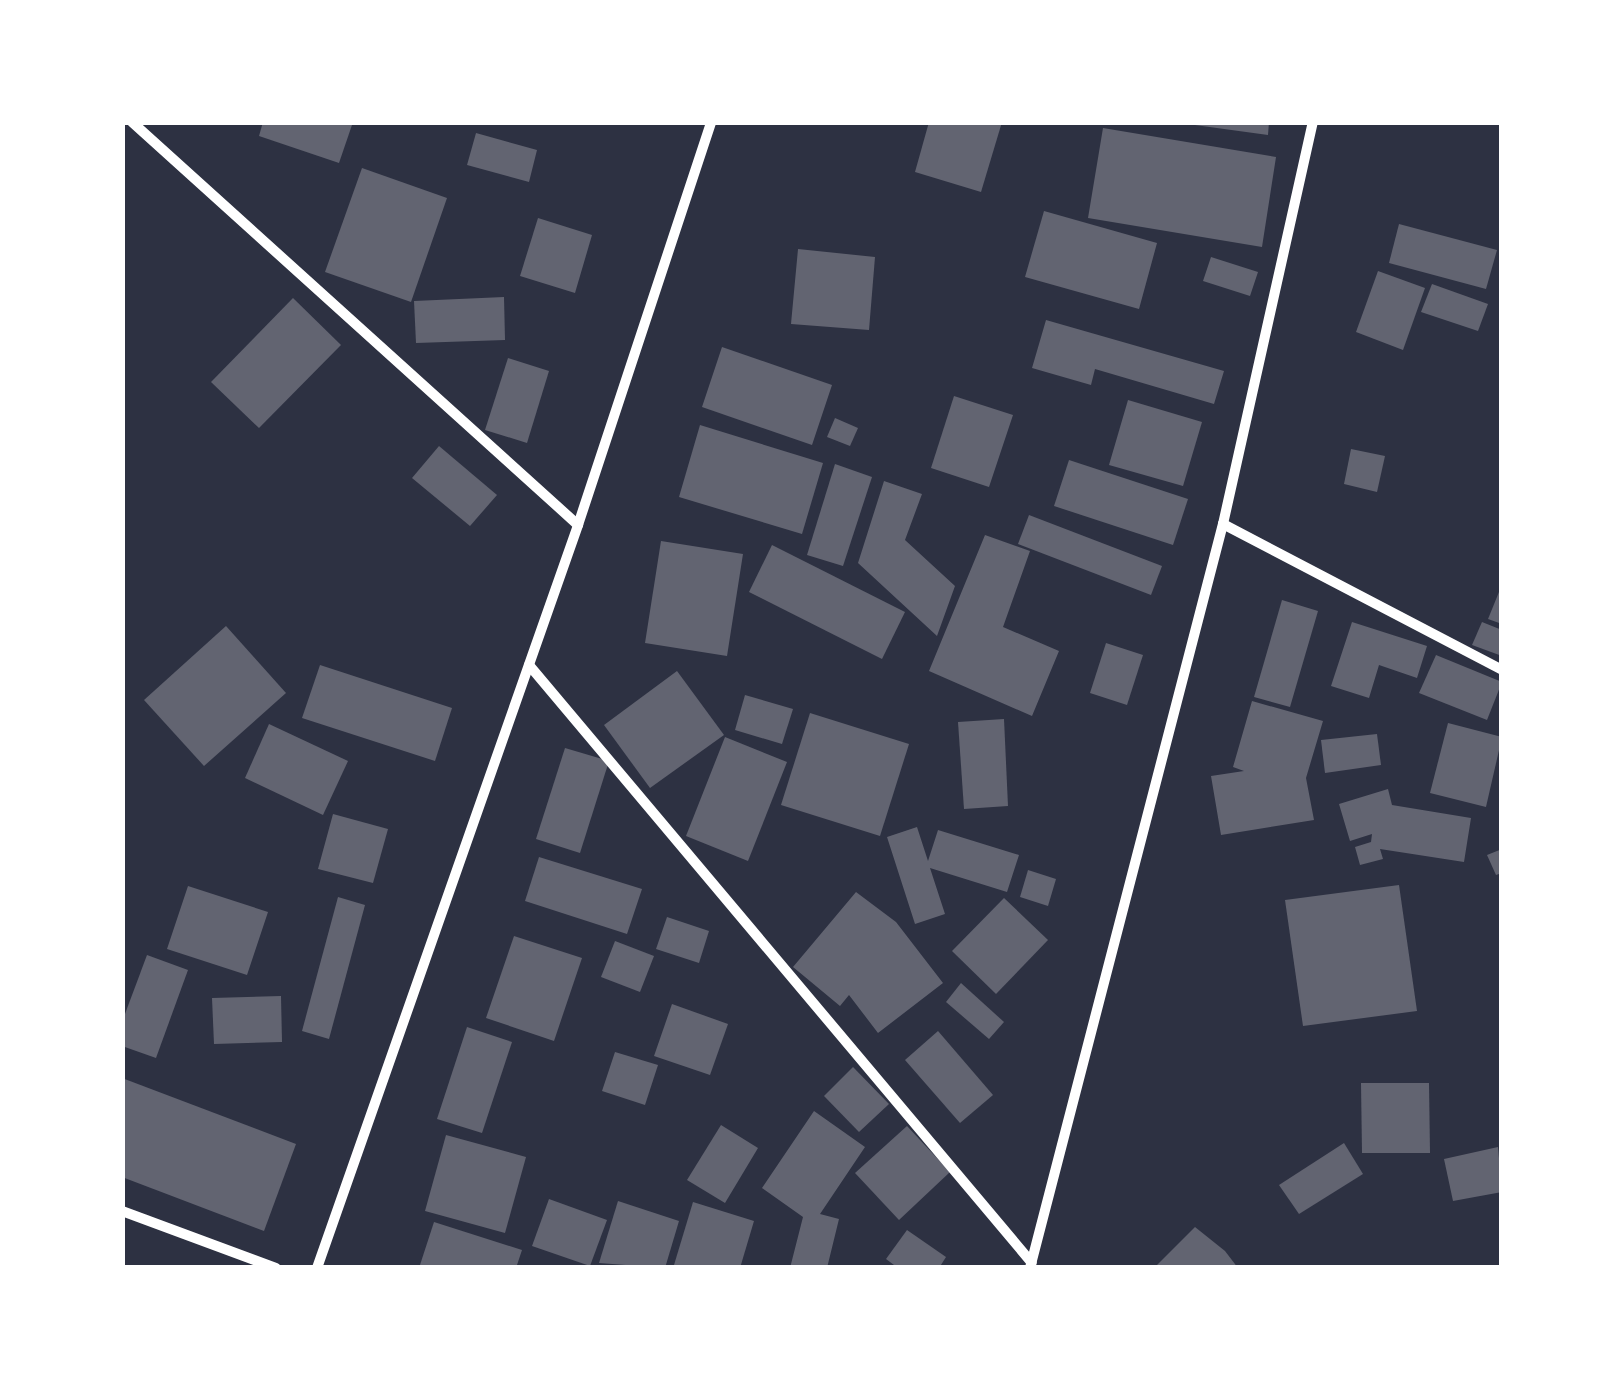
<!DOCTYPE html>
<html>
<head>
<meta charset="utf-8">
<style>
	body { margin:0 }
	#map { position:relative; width:1624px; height:1390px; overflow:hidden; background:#2d3142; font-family:"Public Sans",sans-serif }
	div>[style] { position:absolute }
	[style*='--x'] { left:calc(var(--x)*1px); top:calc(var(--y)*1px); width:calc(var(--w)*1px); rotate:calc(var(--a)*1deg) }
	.building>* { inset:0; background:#626471 }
	.minor>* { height:10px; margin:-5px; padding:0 5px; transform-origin:5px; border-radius:5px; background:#fff }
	span { translate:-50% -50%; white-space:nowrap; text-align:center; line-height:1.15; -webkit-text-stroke:8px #fff; paint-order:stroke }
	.frame { position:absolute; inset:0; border:125px solid #fff; pointer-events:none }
</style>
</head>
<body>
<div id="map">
	<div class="building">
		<i style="clip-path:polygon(263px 122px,353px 122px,339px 163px,259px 136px)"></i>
		<i style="clip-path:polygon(929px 122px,1002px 122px,981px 192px,915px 172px)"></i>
		<i style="clip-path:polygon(1173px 122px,1269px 122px,1268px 135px)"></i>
		<i style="clip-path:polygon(1103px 128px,1276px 157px,1262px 247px,1088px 218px)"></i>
		<i style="clip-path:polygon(476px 133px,537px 150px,529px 182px,467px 165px)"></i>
		<i style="clip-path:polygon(362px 168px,447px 198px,411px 302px,325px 272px)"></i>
		<i style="clip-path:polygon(1044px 211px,1157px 243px,1139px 309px,1025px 277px)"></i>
		<i style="clip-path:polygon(538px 218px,592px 235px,575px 293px,520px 276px)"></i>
		<i style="clip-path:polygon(1399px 224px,1497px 250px,1486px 289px,1389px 263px)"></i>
		<i style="clip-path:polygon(798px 249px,875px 257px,869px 330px,791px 324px)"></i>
		<i style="clip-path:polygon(1211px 257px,1258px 272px,1250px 296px,1203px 281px)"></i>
		<i style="clip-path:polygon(1378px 271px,1425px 288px,1403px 350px,1356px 332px)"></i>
		<i style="clip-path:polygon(1432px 284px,1488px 304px,1478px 331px,1421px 312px)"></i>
		<i style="clip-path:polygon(504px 297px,505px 340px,416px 343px,414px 301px)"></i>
		<i style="clip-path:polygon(293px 298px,341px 345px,259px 428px,211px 382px)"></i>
		<i style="clip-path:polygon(1046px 320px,1224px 371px,1214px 404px,1095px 369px,1091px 385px,1032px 368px)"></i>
		<i style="clip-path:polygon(722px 347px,832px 385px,812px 445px,702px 407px)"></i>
		<i style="clip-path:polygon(508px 358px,549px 371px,527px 443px,485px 430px)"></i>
		<i style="clip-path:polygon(954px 396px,1013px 415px,989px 487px,931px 468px)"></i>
		<i style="clip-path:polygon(1128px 400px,1202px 422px,1183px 486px,1109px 465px)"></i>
		<i style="clip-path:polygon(835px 418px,858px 428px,850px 446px,827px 437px)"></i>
		<i style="clip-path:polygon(700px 425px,823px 463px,802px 534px,679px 497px)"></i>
		<i style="clip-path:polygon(439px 446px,497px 495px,470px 526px,412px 478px)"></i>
		<i style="clip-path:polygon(1351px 449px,1385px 456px,1377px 492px,1344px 484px)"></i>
		<i style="clip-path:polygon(1069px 460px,1188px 499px,1173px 545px,1054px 506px)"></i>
		<i style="clip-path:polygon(835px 464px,872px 477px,843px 566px,807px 555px)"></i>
		<i style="clip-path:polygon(884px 481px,922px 494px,905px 540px,955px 586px,937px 636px,858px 563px)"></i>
		<i style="clip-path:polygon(1029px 515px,1162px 566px,1151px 595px,1018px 544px)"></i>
		<i style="clip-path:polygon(985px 535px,1030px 551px,1003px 627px,1059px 651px,1032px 716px,929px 671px)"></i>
		<i style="clip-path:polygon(661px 541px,743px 554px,727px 656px,645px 643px)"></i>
		<i style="clip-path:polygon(772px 545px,905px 612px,882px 659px,749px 592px)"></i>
		<i style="clip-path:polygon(1499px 592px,1502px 593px,1502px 624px,1488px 619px)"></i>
		<i style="clip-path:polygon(1282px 600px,1318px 611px,1290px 707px,1254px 697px)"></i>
		<i style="clip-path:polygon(1352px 622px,1427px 646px,1417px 678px,1379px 665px,1369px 698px,1331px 686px)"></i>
		<i style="clip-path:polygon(1482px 622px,1502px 630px,1502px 656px,1472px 645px)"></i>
		<i style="clip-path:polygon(226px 626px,286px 693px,204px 766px,144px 700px)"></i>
		<i style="clip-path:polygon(1106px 643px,1143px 655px,1127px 705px,1090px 693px)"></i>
		<i style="clip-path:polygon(1436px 655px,1502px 682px,1487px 720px,1419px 693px)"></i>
		<i style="clip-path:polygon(320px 665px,452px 708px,435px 761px,302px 718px)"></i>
		<i style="clip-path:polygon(677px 671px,724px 735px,650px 788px,604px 725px)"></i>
		<i style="clip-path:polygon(745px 695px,793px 709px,782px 744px,735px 730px)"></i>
		<i style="clip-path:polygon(1252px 701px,1323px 721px,1306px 778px,1314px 820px,1221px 835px,1211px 776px,1244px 771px,1233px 767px)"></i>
		<i style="clip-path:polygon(810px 713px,909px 744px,880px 836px,781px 805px)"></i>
		<i style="clip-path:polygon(1004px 719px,1008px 806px,964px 809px,958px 722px)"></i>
		<i style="clip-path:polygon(1448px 723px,1502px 737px,1486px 807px,1430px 793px)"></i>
		<i style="clip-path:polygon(269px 724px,348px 761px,323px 815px,245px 778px)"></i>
		<i style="clip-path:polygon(1377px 734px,1381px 765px,1325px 773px,1321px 740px)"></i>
		<i style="clip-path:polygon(725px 737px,787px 762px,748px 861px,686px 836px)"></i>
		<i style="clip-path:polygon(565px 748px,609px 761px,580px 853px,536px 839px)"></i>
		<i style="clip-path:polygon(1388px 789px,1392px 805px,1471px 818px,1464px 862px,1380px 849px,1383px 859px,1360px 865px,1355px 847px,1371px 842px,1372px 834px,1350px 841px,1339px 804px)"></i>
		<i style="clip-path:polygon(333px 814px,388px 829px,373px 883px,318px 869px)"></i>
		<i style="clip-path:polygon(917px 827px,928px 861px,938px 830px,1019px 855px,1007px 892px,930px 868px,945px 914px,915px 924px,887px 837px)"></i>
		<i style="clip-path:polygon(1502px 849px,1502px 873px,1496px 875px,1487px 855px)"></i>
		<i style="clip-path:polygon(539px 857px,642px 889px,627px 934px,525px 901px)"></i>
		<i style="clip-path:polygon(1028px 870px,1056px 879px,1048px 906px,1020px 897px)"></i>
		<i style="clip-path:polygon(1399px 885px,1417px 1011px,1303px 1026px,1285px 900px)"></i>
		<i style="clip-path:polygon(188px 886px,268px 912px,247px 975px,167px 949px)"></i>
		<i style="clip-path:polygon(856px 892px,896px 922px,943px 983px,878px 1033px,849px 995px,840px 1006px,793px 967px)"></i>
		<i style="clip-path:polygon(338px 897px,365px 905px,329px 1039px,302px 1031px)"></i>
		<i style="clip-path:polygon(1004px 898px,1048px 940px,996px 994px,952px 951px)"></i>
		<i style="clip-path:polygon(667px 917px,709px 931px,699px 963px,656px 949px)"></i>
		<i style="clip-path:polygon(514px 936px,582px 958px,554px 1041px,486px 1018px)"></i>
		<i style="clip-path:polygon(615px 941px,654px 956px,640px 992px,601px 977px)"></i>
		<i style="clip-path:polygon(147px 955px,188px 970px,156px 1058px,122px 1046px,122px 1022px)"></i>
		<i style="clip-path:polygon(961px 983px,1004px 1022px,989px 1039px,946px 1002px)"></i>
		<i style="clip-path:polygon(281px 996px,282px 1042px,214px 1044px,212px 998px)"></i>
		<i style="clip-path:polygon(672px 1004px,728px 1024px,710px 1075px,654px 1056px)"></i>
		<i style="clip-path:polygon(467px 1027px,512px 1042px,482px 1133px,437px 1119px)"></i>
		<i style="clip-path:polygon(938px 1031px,993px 1095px,960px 1123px,905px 1060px)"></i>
		<i style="clip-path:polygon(615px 1052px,658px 1065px,645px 1105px,602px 1091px)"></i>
		<i style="clip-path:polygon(853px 1067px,889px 1104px,859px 1132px,824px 1096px)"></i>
		<i style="clip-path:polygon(122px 1078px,296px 1144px,264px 1231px,122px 1177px)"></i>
		<i style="clip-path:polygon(1361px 1083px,1429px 1083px,1430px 1153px,1362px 1153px)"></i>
		<i style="clip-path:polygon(814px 1111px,865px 1147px,820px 1214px,839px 1219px,827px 1268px,790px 1268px,803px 1217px,762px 1188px)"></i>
		<i style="clip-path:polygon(721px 1125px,758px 1148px,725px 1203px,687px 1180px)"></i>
		<i style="clip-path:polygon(907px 1126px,950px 1172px,899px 1220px,855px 1173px)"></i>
		<i style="clip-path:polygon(446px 1135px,526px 1157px,505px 1233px,425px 1211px)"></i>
		<i style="clip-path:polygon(1344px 1143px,1363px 1174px,1299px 1214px,1279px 1185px)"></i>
		<i style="clip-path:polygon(1498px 1147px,1502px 1192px,1453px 1201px,1444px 1159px)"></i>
		<i style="clip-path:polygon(549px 1199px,607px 1220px,590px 1266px,532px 1246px)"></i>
		<i style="clip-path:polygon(618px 1201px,679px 1221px,665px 1268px,599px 1263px)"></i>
		<i style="clip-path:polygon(693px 1202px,754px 1221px,740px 1268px,674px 1265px)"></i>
		<i style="clip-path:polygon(434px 1222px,522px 1250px,516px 1268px,419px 1268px)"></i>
		<i style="clip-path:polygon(1195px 1227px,1225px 1251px,1238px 1268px,1154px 1268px)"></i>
		<i style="clip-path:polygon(907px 1230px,946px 1257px,939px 1268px,898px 1268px,886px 1259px)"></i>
	</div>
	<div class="minor">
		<i style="--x:132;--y:122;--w:601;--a:42.1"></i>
		<i style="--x:1223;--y:524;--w:315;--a:27.6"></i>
		<i style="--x:529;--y:665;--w:781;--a:49.93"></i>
		<i style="--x:122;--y:1211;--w:164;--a:20.3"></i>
		<i style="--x:317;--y:1268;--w:788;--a:-70.64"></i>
		<i style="--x:578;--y:525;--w:424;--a:-71.7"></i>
		<i style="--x:1030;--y:1268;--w:769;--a:-75.46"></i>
		<i style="--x:1223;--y:524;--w:412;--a:-77.4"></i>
	</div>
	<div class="frame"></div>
</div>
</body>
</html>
